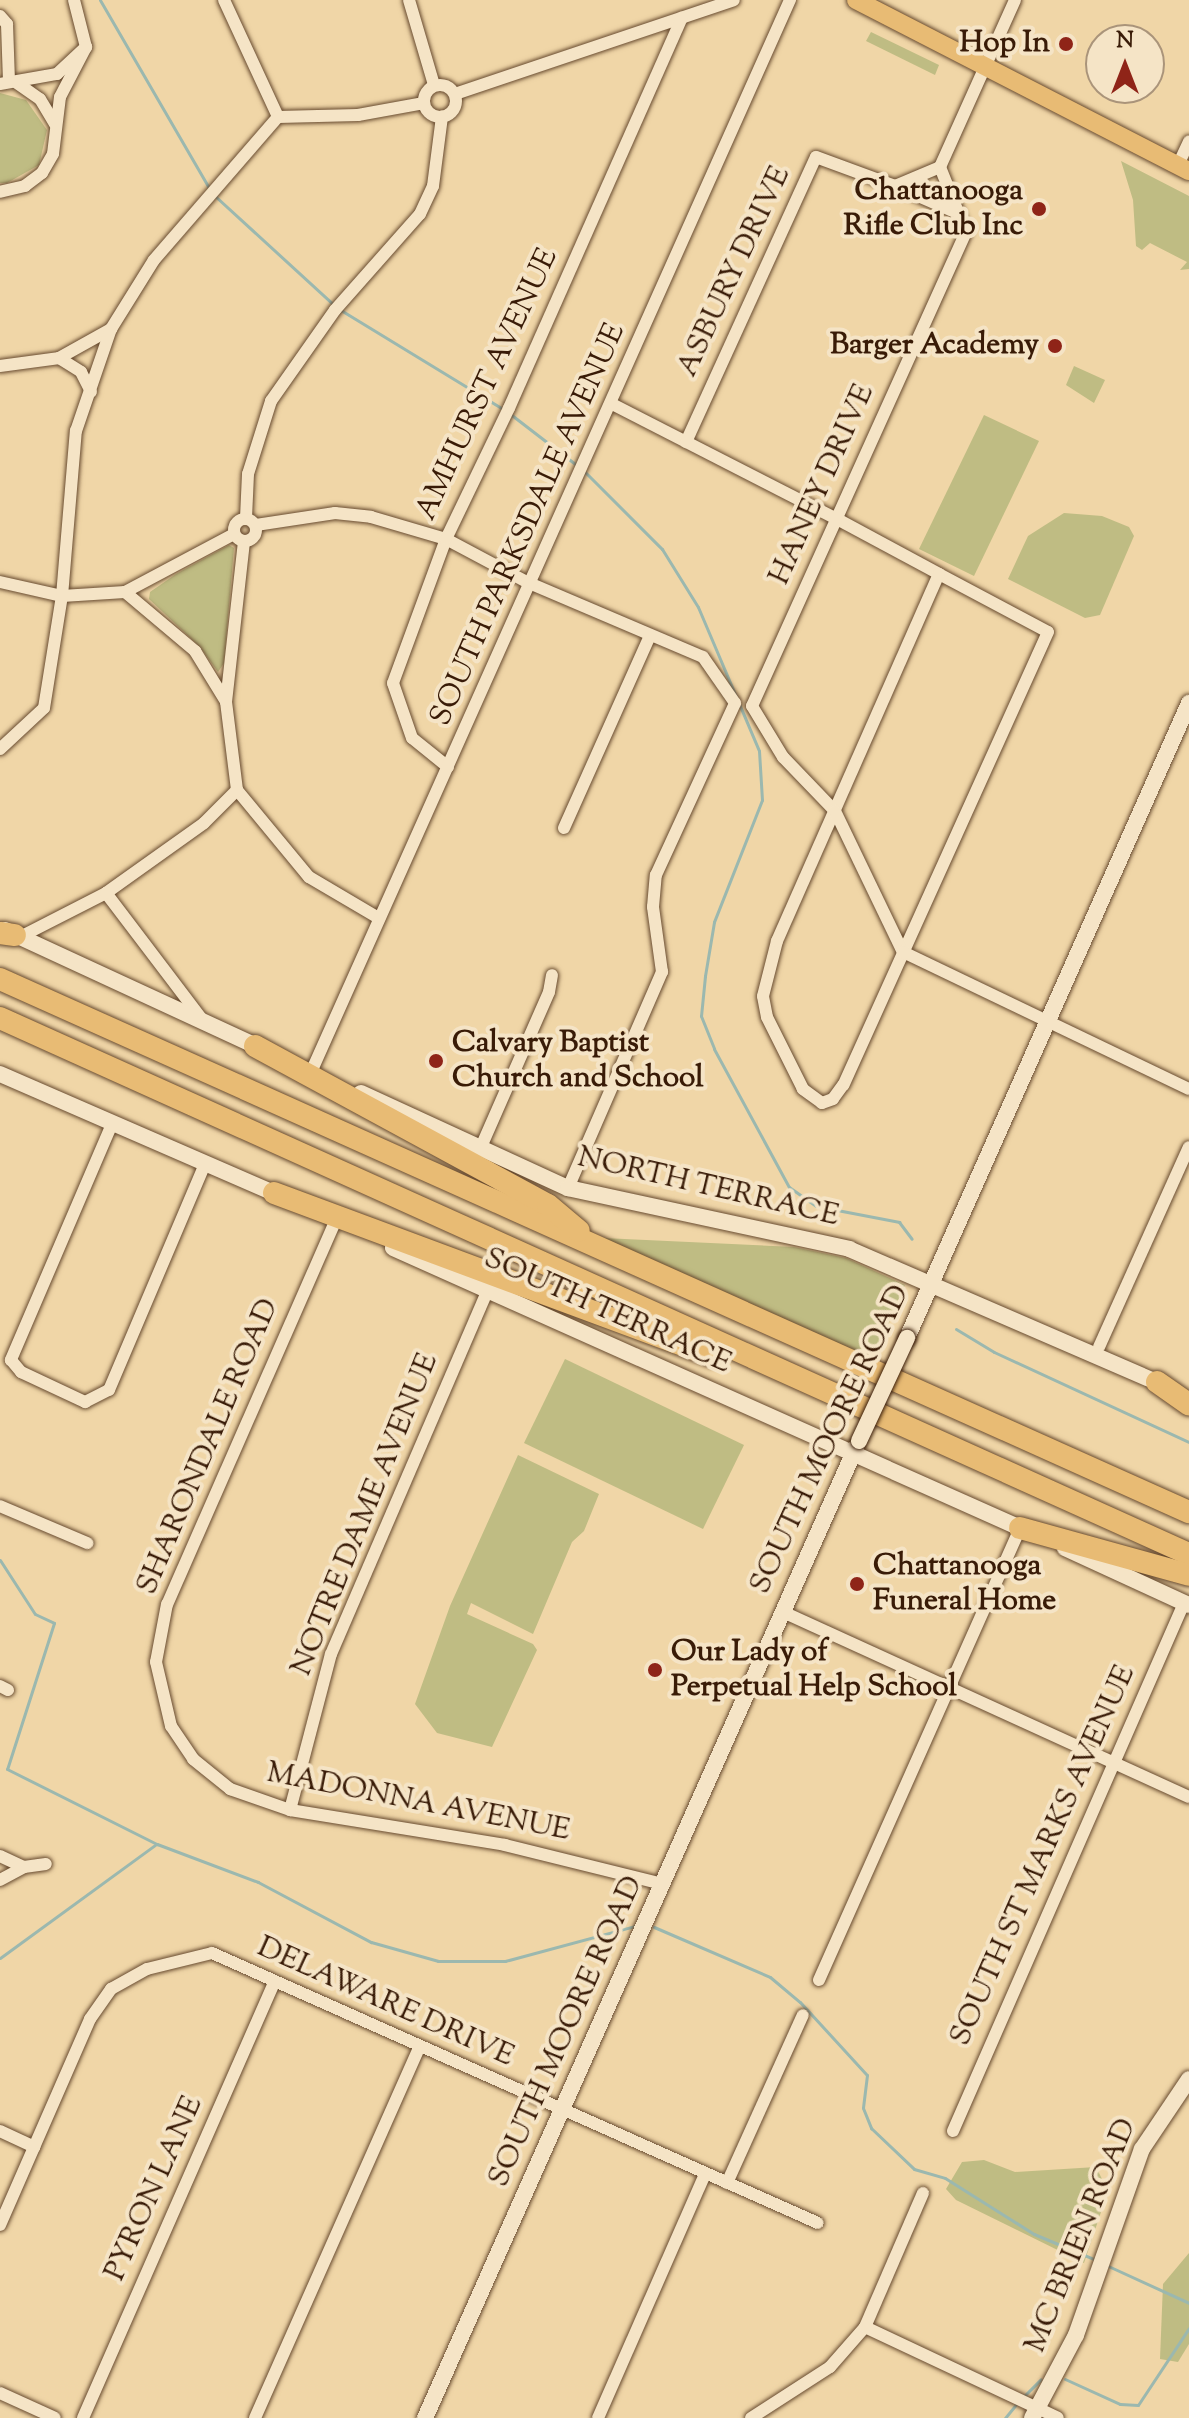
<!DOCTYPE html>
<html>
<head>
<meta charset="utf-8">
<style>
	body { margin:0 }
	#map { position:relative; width:1189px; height:2418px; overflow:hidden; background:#f0d6a7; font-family:"Sorts Mill Goudy",serif }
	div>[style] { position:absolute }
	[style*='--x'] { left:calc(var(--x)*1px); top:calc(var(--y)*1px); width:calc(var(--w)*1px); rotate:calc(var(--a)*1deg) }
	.green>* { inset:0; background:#bfbc83 }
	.stream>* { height:3px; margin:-1.5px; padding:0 1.5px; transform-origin:1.5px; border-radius:1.5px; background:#9bb8af }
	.roads { filter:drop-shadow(0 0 2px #674a2f) drop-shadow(0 0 2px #674a2f) }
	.street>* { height:12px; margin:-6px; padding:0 6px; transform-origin:6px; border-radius:6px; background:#f5e4c6 }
	.street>.ring { margin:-6px; padding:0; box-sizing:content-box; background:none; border:12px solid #f5e4c6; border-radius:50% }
	.secondary>* { height:16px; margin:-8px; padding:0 8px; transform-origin:8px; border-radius:8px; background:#f5e4c6 }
	.primary>* { height:18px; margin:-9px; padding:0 9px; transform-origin:9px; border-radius:9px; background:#e8bb74 }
	.highway>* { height:22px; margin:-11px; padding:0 11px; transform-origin:11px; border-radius:11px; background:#e8bb74 }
	.bridges { filter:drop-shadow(0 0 2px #391b07) drop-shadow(0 0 2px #391b07) }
	.secondary-bridge>* { height:16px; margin:-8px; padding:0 8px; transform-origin:8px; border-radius:8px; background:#f5e4c6 }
	.dots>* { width:22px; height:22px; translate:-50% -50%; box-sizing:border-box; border:4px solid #f5e4c6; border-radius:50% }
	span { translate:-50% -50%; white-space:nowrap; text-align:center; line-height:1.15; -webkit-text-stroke:8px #f5e4c6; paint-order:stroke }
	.poi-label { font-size:30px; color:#391b07; font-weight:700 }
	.right { translate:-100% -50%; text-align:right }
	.left { translate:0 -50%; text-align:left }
	.street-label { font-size:30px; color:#391b07 }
	.north { position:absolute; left:1085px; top:24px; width:80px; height:80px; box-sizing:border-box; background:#f5e4c6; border:2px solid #aa947a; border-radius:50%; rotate:0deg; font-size:22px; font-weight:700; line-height:32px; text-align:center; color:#391b07 }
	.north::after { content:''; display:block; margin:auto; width:28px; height:36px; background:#8f2418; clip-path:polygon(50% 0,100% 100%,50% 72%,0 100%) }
</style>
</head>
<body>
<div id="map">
	<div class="green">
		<i style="clip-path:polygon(871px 32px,939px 65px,935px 75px,866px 41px)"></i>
		<i style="clip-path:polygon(0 93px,26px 100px,47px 130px,39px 165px,7px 183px,0 183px)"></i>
		<i style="clip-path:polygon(1121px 161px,1189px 196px,1189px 269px,1180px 270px,1187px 262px,1150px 243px,1142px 250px,1136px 246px,1133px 200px)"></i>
		<i style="clip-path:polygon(1074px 366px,1105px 380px,1094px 403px,1066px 385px)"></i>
		<i style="clip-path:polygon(984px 415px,1039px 441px,974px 576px,919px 549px)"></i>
		<i style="clip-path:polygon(1064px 513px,1102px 516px,1129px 527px,1134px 536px,1100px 615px,1085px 618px,1008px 579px,1028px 536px)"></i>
		<i style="clip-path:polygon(229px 545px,234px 548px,224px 663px,218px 672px,200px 647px,149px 599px,150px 592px,176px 574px)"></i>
		<i style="clip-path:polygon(603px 1238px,794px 1247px,846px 1258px,905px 1285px,872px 1363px)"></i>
		<i style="clip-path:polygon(565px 1359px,744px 1445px,703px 1529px,524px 1443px)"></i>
		<i style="clip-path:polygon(518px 1455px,599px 1494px,584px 1531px,572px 1542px,533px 1634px,471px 1603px,467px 1614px,533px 1644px,537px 1650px,492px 1747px,437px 1733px,415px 1704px,450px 1606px)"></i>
		<i style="clip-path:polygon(984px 2160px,1015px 2172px,1096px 2167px,1108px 2191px,1084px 2263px,956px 2200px,946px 2189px,962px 2162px)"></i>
		<i style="clip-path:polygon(1189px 2253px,1189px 2344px,1178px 2362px,1160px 2359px,1163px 2284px)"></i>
	</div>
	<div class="stream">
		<i style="--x:100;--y:0;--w:220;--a:59.9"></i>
		<i style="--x:215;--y:196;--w:160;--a:42.5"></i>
		<i style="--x:339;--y:309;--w:192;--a:31.4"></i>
		<i style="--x:509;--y:413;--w:88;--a:37.6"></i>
		<i style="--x:585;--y:472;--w:109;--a:45"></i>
		<i style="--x:662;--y:549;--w:68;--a:58.2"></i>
		<i style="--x:698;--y:607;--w:156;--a:67"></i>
		<i style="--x:759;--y:751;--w:49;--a:86.5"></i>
		<i style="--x:762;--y:800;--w:131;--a:111.5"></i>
		<i style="--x:714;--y:922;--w:55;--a:99.5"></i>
		<i style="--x:705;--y:976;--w:40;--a:95.7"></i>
		<i style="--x:701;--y:1016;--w:35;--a:68"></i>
		<i style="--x:714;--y:1049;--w:157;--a:61.5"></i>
		<i style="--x:789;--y:1187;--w:33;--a:35"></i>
		<i style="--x:816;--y:1206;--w:85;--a:10.9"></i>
		<i style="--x:899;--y:1222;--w:21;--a:53"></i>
		<i style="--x:956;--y:1329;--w:44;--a:31.2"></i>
		<i style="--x:994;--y:1352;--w:215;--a:24.8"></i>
		<i style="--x:0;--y:1560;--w:64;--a:57.1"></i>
		<i style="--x:35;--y:1614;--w:21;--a:25"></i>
		<i style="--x:54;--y:1623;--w:153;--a:107.8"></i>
		<i style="--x:7;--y:1769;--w:168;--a:26.6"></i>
		<i style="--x:157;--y:1844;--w:108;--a:20.6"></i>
		<i style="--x:258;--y:1882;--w:128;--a:28"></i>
		<i style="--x:371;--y:1942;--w:70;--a:15.8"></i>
		<i style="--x:438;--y:1961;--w:67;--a:0"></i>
		<i style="--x:505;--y:1961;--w:135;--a:-15.1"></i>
		<i style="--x:654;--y:1927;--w:126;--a:23.3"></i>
		<i style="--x:770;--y:1977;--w:39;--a:40"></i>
		<i style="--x:800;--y:2002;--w:99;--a:47.5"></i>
		<i style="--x:867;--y:2075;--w:33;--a:97"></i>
		<i style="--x:863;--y:2108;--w:22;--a:68"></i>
		<i style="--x:871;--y:2128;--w:59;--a:43.6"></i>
		<i style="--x:914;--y:2169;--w:32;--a:16"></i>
		<i style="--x:945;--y:2178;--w:105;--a:32.2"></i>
		<i style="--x:1034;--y:2234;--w:67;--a:22.8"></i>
		<i style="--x:0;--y:1958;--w:192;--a:-36.1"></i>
		<i style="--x:1106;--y:2265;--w:91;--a:24.6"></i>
		<i style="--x:1065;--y:2379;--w:60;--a:24.4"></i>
		<i style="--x:1120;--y:2404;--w:18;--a:3"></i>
		<i style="--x:1138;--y:2405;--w:92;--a:-56.5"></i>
		<i style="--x:1023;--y:2397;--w:25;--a:-45"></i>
		<i style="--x:1005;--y:2418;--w:21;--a:-51"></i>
	</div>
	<div class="roads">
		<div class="street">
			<i style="--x:74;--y:0;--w:49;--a:75.7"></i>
			<i style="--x:224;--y:0;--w:129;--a:65.2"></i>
			<i style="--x:409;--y:0;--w:89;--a:73.6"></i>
			<i style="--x:0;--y:16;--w:11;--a:49"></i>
			<i style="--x:7;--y:24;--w:58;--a:88"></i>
			<i style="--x:17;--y:83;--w:28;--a:35"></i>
			<i style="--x:40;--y:99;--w:29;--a:59"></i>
			<i style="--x:0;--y:84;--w:58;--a:-10"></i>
			<i style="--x:57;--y:74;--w:40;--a:-43"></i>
			<i style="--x:86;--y:47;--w:56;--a:117.5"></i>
			<i style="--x:60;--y:97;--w:57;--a:97"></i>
			<i style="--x:53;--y:154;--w:22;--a:120"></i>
			<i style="--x:42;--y:173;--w:21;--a:143"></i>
			<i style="--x:25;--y:186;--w:26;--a:167"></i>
			<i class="ring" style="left:424px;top:85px;width:20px;height:20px"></i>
			<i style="--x:455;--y:94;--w:294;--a:-18.6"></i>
			<i style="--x:278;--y:117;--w:80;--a:-1.4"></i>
			<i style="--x:358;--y:115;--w:67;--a:-10.3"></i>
			<i style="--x:1178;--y:165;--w:26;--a:-65"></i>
			<i style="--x:895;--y:186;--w:65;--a:23.4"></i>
			<i style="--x:59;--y:358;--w:26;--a:32"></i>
			<i style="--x:81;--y:372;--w:22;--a:63"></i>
			<i style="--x:0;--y:366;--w:60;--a:-7.7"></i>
			<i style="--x:59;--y:358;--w:60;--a:-29.1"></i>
			<i style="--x:111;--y:329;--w:81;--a:-58.1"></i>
			<i style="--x:154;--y:260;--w:189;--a:-49.1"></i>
			<i style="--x:614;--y:405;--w:250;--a:27.1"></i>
			<i style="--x:837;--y:519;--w:116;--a:28.3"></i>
			<i style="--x:939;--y:574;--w:123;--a:28"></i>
			<i style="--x:1048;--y:632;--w:497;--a:114.3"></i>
			<i style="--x:843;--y:1085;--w:17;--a:126"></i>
			<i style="--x:833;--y:1099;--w:12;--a:160"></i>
			<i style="--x:822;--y:1103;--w:24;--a:-144"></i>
			<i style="--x:803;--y:1089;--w:80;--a:-116.6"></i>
			<i style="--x:767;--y:1017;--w:21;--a:-101"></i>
			<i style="--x:763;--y:996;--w:57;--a:-75.7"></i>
			<i style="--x:777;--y:941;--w:401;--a:-66.2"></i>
			<i style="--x:686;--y:442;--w:313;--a:-65.5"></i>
			<i style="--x:816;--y:157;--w:84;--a:20.2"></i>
			<i style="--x:895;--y:186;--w:49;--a:-22.9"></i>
			<i style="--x:246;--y:518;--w:44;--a:-87.4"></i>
			<i style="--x:248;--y:474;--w:77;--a:-72.5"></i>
			<i style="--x:271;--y:401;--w:111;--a:-54.9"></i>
			<i style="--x:335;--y:310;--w:128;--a:-48.5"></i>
			<i style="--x:420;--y:214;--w:31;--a:-65"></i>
			<i style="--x:433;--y:186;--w:70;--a:-82.6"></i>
			<i class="ring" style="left:234px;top:519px;width:10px;height:10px"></i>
			<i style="--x:256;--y:525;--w:80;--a:-8.6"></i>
			<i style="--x:335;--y:513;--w:36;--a:6"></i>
			<i style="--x:371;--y:517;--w:78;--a:16.3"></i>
			<i style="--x:446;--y:539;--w:92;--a:28"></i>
			<i style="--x:527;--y:582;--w:191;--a:23.1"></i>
			<i style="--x:703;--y:657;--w:56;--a:55.2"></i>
			<i style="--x:0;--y:582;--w:64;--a:12.7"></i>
			<i style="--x:62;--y:596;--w:63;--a:-3.6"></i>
			<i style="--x:125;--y:592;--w:123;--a:-28"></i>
			<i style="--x:125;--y:592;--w:92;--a:40.1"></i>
			<i style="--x:195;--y:651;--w:57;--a:58.5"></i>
			<i style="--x:752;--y:706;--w:520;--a:-65.7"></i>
			<i style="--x:966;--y:232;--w:70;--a:-111.8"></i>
			<i style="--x:940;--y:167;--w:183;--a:-65.8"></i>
			<i style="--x:752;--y:706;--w:60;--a:58.7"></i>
			<i style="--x:783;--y:757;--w:75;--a:46.1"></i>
			<i style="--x:835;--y:811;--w:157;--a:64.3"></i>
			<i style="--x:903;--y:952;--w:317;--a:25.6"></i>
			<i style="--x:0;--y:749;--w:60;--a:-43"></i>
			<i style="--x:44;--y:708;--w:113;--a:-80.9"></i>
			<i style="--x:62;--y:596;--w:166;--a:-85.2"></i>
			<i style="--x:76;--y:431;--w:108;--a:-71.1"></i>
			<i style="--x:448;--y:767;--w:46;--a:-141.1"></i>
			<i style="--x:412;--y:738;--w:58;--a:-109.1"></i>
			<i style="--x:393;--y:683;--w:153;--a:-69.8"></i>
			<i style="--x:446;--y:539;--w:145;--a:-64.3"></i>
			<i style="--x:509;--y:408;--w:427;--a:-66.1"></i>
			<i style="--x:237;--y:790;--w:113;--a:50.4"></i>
			<i style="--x:309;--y:877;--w:79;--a:30.5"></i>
			<i style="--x:564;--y:828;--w:210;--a:-65.9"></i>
			<i style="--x:106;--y:893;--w:161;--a:52.8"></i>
			<i style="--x:20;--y:937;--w:97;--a:-27.1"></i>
			<i style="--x:106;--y:893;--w:120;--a:-35.5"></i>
			<i style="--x:204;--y:823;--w:47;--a:-45"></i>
			<i style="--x:237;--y:790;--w:89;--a:-97.1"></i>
			<i style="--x:226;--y:702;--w:161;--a:-83.6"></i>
			<i style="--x:312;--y:1070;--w:1172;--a:-65.93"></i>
			<i style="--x:112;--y:1124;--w:257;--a:113.2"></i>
			<i style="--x:11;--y:1360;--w:16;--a:50"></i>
			<i style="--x:21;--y:1372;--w:71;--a:25.1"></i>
			<i style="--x:85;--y:1402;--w:27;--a:-27"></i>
			<i style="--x:109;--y:1390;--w:246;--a:-67"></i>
			<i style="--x:481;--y:1147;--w:169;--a:-66.3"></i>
			<i style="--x:549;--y:992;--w:17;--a:-80"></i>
			<i style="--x:568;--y:1188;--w:236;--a:-66.5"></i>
			<i style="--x:662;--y:972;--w:66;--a:-97.9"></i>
			<i style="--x:653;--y:907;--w:32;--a:-85"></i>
			<i style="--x:656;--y:875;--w:189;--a:-65.3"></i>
			<i style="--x:335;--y:1222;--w:417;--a:113.7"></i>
			<i style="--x:167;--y:1604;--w:59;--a:100.7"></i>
			<i style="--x:156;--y:1662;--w:66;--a:76.8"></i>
			<i style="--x:171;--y:1726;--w:40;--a:56"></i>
			<i style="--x:193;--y:1759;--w:48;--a:39"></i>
			<i style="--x:230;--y:1789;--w:64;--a:19.3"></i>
			<i style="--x:290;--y:1810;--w:218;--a:9.2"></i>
			<i style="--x:505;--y:1845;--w:163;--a:13.9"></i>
			<i style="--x:1099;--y:1347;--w:219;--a:-65.8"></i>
			<i style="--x:0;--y:1506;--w:95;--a:23"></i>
			<i style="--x:783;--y:1612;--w:446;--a:24.5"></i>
			<i style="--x:0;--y:1686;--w:9;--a:27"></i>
			<i style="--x:290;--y:1810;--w:161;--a:-75.3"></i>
			<i style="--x:331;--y:1654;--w:396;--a:-66.7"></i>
			<i style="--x:0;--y:1856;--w:26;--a:25"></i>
			<i style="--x:24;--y:1867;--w:22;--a:-8"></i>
			<i style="--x:0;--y:1880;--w:27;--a:-28"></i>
			<i style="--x:819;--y:1980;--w:495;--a:-66"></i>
			<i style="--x:0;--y:2131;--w:38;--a:25"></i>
			<i style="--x:953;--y:2131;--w:576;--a:-66.37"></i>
			<i style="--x:727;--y:2183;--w:184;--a:-65.7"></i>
			<i style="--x:0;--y:2225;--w:225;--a:-66.4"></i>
			<i style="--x:90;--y:2019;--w:37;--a:-55"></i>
			<i style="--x:111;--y:1989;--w:41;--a:-29.1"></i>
			<i style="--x:147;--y:1969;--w:67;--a:-13.8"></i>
			<i style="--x:212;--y:1953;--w:663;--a:24.02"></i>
			<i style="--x:865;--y:2327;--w:213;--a:25.2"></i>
			<i style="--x:0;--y:2393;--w:60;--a:24.4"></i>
			<i style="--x:83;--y:2418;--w:477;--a:-66.3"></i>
			<i style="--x:255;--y:2418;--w:405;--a:-66.1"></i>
			<i style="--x:598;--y:2418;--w:266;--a:-66.3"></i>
			<i style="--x:751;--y:2418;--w:94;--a:-32.8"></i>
			<i style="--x:830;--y:2367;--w:53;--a:-48.8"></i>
			<i style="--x:865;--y:2327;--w:146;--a:-66.6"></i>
		</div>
		<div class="secondary">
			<i style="--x:5;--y:930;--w:284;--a:24.8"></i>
			<i style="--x:0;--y:1074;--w:306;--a:23.5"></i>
			<i style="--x:361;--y:1093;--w:228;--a:24.7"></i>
			<i style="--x:568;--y:1188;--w:288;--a:12.2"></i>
			<i style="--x:849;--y:1249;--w:345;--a:23.4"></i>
			<i style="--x:393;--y:1248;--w:697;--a:24.06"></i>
			<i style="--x:907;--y:1338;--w:695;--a:-66.05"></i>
			<i style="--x:1065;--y:1548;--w:136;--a:24.7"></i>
			<i style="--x:425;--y:2418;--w:1062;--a:-66.06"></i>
			<i style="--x:1032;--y:2418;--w:94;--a:-62.1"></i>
			<i style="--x:1076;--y:2335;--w:197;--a:-70.5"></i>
			<i style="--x:1142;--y:2149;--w:84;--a:-56.1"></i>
		</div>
		<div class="primary">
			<i style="--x:856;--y:0;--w:374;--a:27.2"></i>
		</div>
		<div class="highway">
			<i style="--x:0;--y:933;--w:15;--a:8"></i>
			<i style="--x:0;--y:979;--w:1303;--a:24.15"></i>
			<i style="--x:0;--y:1018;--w:1304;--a:24.27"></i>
			<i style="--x:255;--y:1046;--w:333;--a:28.5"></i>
			<i style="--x:548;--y:1205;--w:40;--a:40"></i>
			<i style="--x:274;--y:1193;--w:467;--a:20.4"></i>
			<i style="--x:1157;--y:1382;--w:39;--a:35"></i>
			<i style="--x:1020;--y:1528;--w:175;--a:15.5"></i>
		</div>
	</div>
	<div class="bridges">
		<div class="secondary-bridge">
			<i style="--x:859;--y:1441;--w:114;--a:-65"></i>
		</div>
	</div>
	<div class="dots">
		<i style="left:1066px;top:44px;background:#8f2418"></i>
		<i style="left:1039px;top:209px;background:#8f2418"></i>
		<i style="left:1055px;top:346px;background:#8f2418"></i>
		<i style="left:436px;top:1061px;background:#8f2418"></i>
		<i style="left:857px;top:1584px;background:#8f2418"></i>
		<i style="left:655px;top:1670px;background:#8f2418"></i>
	</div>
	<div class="poi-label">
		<span class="right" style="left:1050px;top:44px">Hop In</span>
		<span class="right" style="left:1023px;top:209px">Chattanooga<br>Rifle Club Inc</span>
		<span class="right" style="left:1039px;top:346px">Barger Academy</span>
		<span class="left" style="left:452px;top:1061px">Calvary Baptist<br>Church and School</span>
		<span class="left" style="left:873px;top:1584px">Chattanooga<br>Funeral Home</span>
		<span class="left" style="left:671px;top:1670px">Our Lady of<br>Perpetual Help School</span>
	</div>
	<div class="street-label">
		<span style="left:735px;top:272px;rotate:-65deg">ASBURY DRIVE</span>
		<span style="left:488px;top:385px;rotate:-65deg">AMHURST AVENUE</span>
		<span style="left:823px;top:485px;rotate:-66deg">HANEY DRIVE</span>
		<span style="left:529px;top:525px;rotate:-66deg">SOUTH PARKSDALE AVENUE</span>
		<span style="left:708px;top:1188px;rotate:13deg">NORTH TERRACE</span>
		<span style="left:607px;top:1312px;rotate:24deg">SOUTH TERRACE</span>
		<span style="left:831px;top:1440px;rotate:-65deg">SOUTH MOORE ROAD</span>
		<span style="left:209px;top:1447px;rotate:-67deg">SHARONDALE ROAD</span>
		<span style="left:366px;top:1515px;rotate:-68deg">NOTRE DAME AVENUE</span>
		<span style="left:418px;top:1803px;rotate:11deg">MADONNA AVENUE</span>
		<span style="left:1044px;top:1856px;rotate:-66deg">SOUTH ST MARKS AVENUE</span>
		<span style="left:385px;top:2003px;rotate:24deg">DELAWARE DRIVE</span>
		<span style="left:567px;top:2032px;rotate:-66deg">SOUTH MOORE ROAD</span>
		<span style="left:155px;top:2189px;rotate:-66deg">PYRON LANE</span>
		<span style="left:1082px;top:2236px;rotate:-68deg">MC BRIEN ROAD</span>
	</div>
	<div class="north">N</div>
</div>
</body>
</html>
